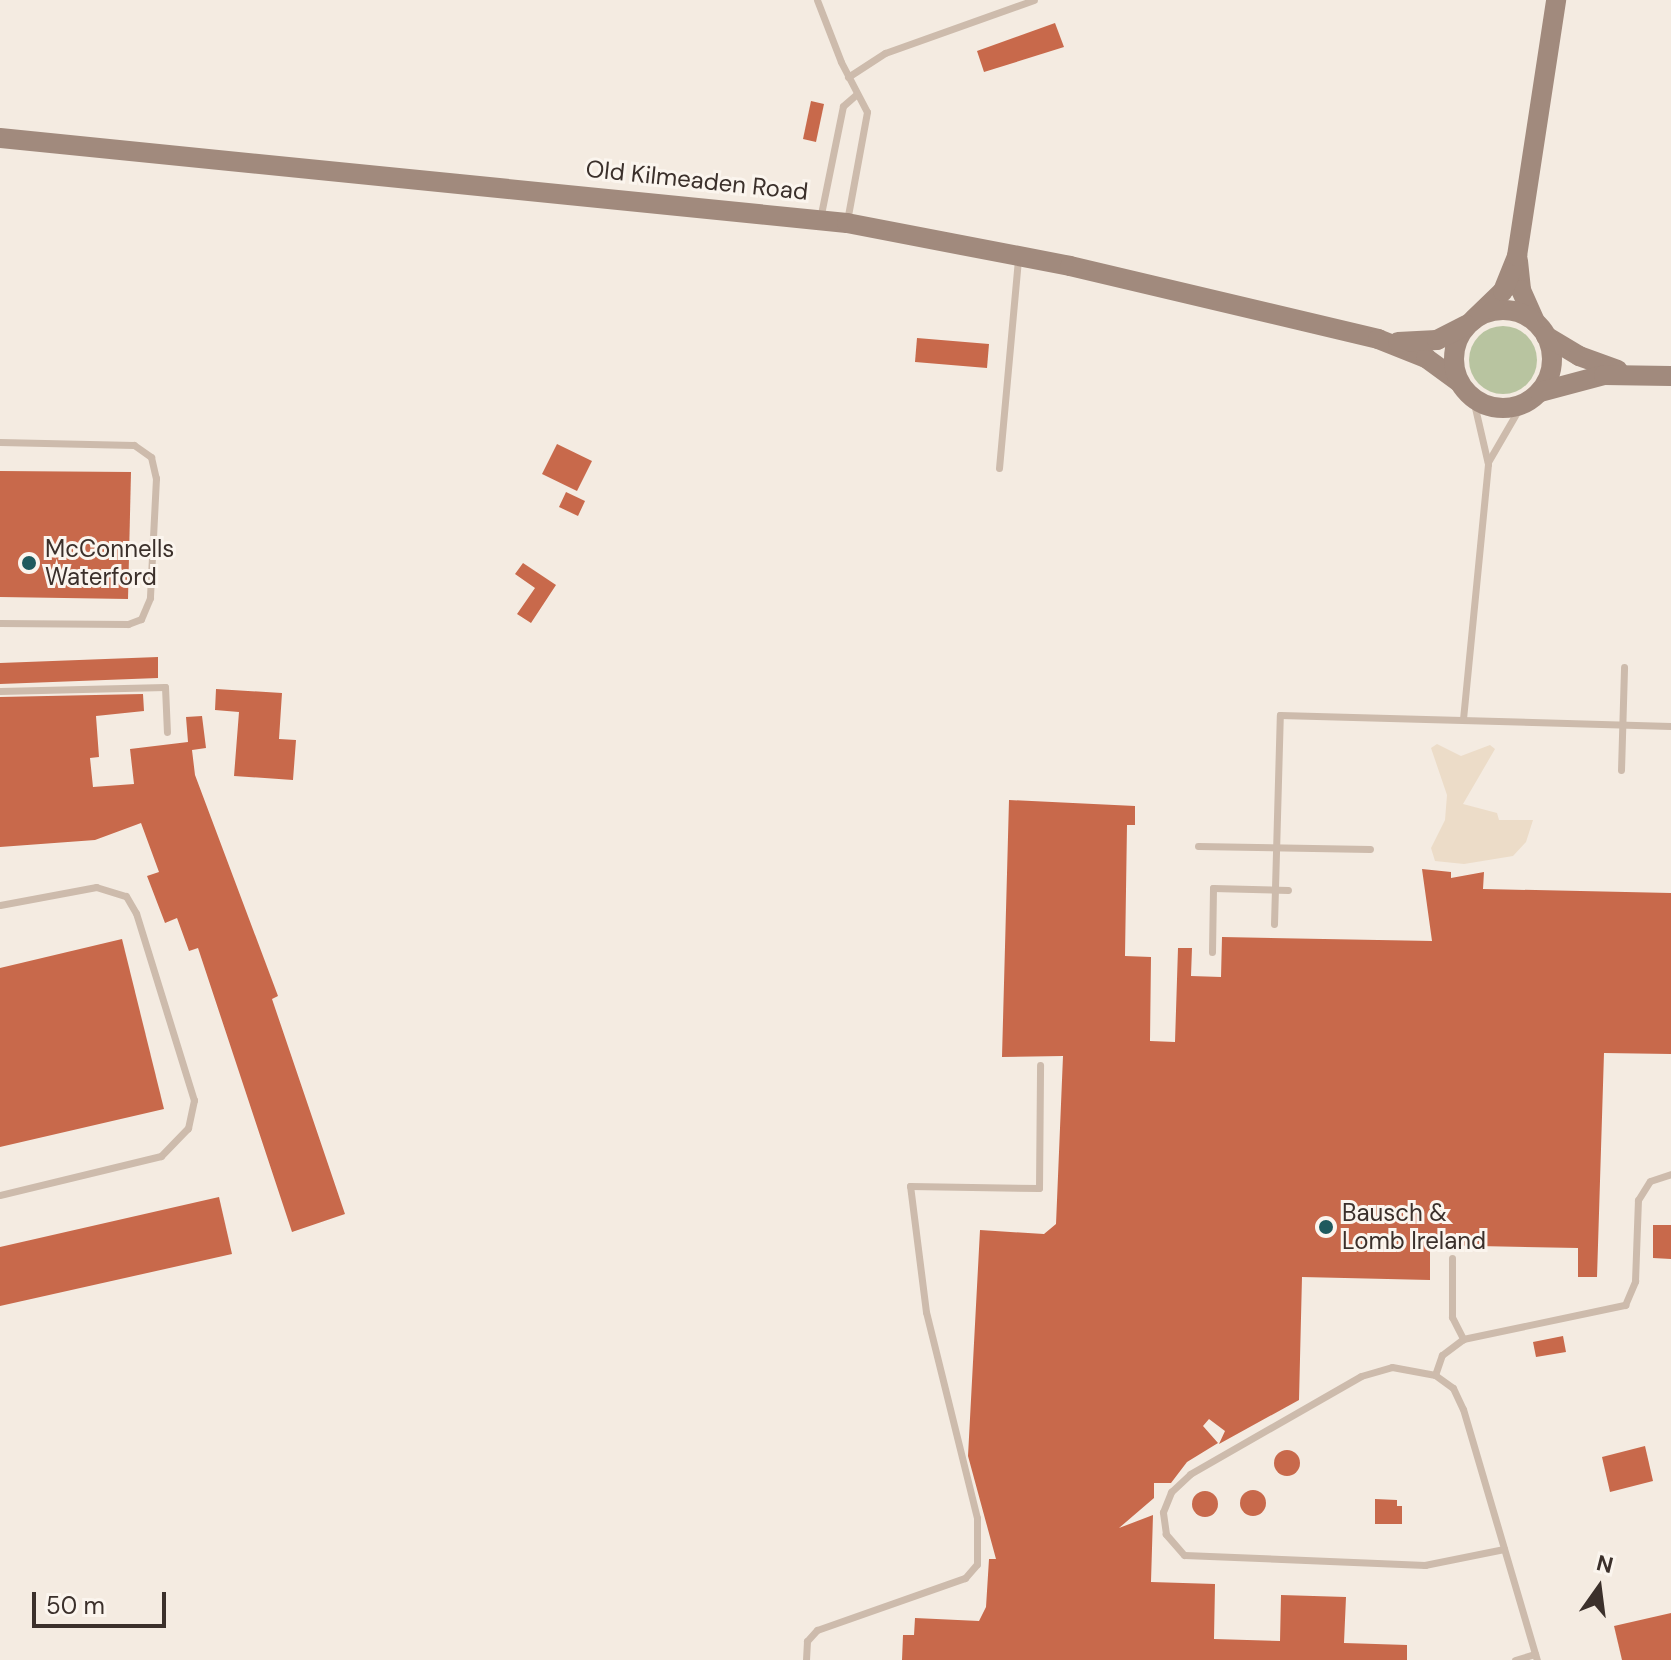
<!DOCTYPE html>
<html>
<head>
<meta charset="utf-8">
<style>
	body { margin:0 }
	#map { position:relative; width:1671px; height:1660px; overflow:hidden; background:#f4ebe1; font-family:"DM Sans",sans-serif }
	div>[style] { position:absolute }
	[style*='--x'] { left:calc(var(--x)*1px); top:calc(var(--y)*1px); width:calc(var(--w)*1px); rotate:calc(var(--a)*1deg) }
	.green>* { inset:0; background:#b8c4a0 }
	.round { border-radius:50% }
	.plaza>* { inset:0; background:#ecdcc8 }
	.building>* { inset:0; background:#c8694b }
	.lane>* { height:7px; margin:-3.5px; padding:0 3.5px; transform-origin:3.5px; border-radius:3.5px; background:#cdbbac }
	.secondary>* { height:20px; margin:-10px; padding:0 10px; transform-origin:10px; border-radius:10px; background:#a18a7d }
	.secondary>.ring { margin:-10px; padding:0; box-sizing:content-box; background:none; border:20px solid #a18a7d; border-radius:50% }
	.dots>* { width:22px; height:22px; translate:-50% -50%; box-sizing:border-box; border:4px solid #fbf5ee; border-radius:50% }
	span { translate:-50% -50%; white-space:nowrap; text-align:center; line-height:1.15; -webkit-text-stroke:6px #fbf5ee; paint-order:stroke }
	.street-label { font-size:24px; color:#3b302b }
	.poi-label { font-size:24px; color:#3b302b }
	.left { translate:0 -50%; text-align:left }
	.north { position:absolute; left:1559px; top:1548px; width:80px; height:80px; -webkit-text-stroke:6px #fbf5ee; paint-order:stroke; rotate:14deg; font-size:22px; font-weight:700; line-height:32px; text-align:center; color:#3b302b }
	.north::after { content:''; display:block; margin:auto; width:28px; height:36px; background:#3b302b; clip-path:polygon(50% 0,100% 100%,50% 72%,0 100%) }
	.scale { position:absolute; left:32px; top:1592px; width:134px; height:36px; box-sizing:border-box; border:4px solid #3b302b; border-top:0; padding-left:10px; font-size:24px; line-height:28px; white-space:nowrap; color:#3b302b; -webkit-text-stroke:6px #fbf5ee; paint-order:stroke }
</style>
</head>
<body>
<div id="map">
	<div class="green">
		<i class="round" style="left:1469px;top:326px;width:68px;height:68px"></i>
	</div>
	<div class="plaza">
		<i style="clip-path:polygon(1437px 744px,1461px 756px,1490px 745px,1495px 749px,1463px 804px,1497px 813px,1499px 820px,1533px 820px,1526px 842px,1513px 856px,1464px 864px,1435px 861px,1431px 848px,1445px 820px,1447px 795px,1431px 748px)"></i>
	</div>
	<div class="building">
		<i style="clip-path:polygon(1055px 23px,1064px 47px,984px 72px,977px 51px)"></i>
		<i style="clip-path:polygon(811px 101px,824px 104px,816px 142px,803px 139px)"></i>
		<i style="clip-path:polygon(917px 338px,989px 344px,987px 368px,915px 362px)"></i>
		<i style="clip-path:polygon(557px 444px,592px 461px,577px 491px,542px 474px)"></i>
		<i style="clip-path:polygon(0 471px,131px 472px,128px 599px,0 597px)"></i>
		<i style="clip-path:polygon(566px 492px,585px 501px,578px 516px,559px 507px)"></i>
		<i style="clip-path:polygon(523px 563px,556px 585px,531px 623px,517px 614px,535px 588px,515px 574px)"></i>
		<i style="clip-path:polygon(158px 657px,158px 678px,0 684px,0 663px)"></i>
		<i style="clip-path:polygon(216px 689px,282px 693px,279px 739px,296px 740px,293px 780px,234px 776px,239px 712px,215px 710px)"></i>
		<i style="clip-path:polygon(143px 694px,144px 711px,96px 716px,99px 757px,90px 758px,93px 787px,134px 784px,130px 749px,188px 742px,186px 717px,202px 716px,206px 748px,192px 750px,195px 775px,278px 996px,272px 999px,345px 1214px,292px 1232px,198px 948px,189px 951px,177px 918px,165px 923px,147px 876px,159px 872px,141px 823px,95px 840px,0 847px,0 697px)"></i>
		<i style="clip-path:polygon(1009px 800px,1135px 806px,1135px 825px,1127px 825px,1125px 956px,1151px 957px,1150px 1041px,1175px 1042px,1178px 948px,1192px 948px,1191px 976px,1221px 977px,1222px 937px,1432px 941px,1422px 869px,1451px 872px,1451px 878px,1484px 872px,1483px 889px,1671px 893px,1671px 1054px,1604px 1053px,1597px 1277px,1578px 1277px,1578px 1248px,1430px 1245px,1430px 1280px,1302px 1277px,1299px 1400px,1219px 1444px,1225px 1431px,1209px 1419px,1203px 1426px,1218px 1443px,1187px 1462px,1171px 1483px,1154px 1483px,1154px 1498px,1119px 1528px,1153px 1515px,1151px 1582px,1215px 1584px,1214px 1639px,1280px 1641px,1281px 1595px,1346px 1597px,1344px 1643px,1407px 1645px,1407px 1660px,902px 1660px,903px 1635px,914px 1635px,915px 1618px,979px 1621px,986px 1607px,989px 1559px,996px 1559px,968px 1456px,980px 1230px,1044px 1234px,1056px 1224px,1063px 1056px,1002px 1057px)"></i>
		<i style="clip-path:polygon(122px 939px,164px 1109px,0 1147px,0 968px)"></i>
		<i style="clip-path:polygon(219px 1197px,232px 1254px,0 1306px,0 1247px)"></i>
		<i style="clip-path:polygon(1653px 1225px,1671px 1225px,1671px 1259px,1653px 1258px)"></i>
		<i style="clip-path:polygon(1563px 1336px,1566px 1352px,1536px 1357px,1533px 1342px)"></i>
		<i style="clip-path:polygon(1645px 1446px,1653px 1481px,1610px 1492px,1602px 1457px)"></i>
		<i class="round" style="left:1274px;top:1450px;width:26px;height:26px"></i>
		<i class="round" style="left:1240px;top:1490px;width:26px;height:26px"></i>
		<i class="round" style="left:1192px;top:1491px;width:26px;height:26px"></i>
		<i style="clip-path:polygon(1375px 1499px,1397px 1500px,1397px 1506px,1402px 1506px,1402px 1524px,1375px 1524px)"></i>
		<i style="clip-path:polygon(1671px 1613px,1671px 1660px,1622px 1660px,1614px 1626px)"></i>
	</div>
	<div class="lane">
		<i style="--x:817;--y:0;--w:66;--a:68.8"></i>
		<i style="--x:841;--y:62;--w:56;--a:62.5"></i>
		<i style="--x:867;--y:112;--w:111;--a:100.4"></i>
		<i style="--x:848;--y:77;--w:44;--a:-33"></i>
		<i style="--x:885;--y:53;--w:158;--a:-19.6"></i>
		<i style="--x:820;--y:219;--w:115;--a:-78.5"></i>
		<i style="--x:843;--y:106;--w:18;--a:-41"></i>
		<i style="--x:0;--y:442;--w:134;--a:1.3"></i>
		<i style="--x:134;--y:445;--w:21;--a:35"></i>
		<i style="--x:151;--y:457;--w:22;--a:77"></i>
		<i style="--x:156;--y:478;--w:120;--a:92.9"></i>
		<i style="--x:150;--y:598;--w:23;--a:113"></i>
		<i style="--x:141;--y:619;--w:14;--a:159"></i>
		<i style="--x:128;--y:624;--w:128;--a:-179.6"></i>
		<i style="--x:1488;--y:462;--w:66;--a:-59.9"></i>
		<i style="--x:999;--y:468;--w:210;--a:-84.8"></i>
		<i style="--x:0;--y:691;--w:165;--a:-1.4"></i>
		<i style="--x:165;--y:687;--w:45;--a:87.5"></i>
		<i style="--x:1463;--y:719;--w:256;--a:-84.4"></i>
		<i style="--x:1488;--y:464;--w:67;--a:-103"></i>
		<i style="--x:1621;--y:770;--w:103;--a:-88.3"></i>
		<i style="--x:1198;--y:846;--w:172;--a:1"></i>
		<i style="--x:0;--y:905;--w:98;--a:-10.6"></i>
		<i style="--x:96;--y:887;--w:31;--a:17"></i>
		<i style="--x:126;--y:896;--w:20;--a:60"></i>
		<i style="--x:136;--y:913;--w:196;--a:72.8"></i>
		<i style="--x:194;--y:1100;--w:29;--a:102"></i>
		<i style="--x:188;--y:1128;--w:39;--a:134"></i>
		<i style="--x:161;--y:1156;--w:166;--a:166.4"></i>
		<i style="--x:1274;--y:924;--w:209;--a:-88.4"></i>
		<i style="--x:1280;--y:715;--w:391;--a:1.6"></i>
		<i style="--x:1212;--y:952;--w:64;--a:-89.1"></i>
		<i style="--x:1213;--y:888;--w:75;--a:1.5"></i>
		<i style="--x:1452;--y:1258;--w:59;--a:90"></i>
		<i style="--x:1452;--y:1317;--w:25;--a:63"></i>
		<i style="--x:1435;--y:1375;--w:21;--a:-71"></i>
		<i style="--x:1442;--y:1355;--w:26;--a:-37"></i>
		<i style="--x:1463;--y:1339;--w:166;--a:-11.9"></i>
		<i style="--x:1625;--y:1305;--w:26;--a:-67"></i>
		<i style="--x:1635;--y:1281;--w:81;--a:-87.9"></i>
		<i style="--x:1638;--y:1200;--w:22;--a:-58"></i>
		<i style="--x:1650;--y:1181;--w:22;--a:-18"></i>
		<i style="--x:1504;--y:1549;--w:81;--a:168.6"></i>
		<i style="--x:1425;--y:1565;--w:241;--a:-177.6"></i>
		<i style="--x:1184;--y:1555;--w:28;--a:-131"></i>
		<i style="--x:1166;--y:1534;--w:22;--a:-98"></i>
		<i style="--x:1163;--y:1512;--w:22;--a:-68"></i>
		<i style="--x:1171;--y:1492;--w:26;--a:-43"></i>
		<i style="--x:1190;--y:1474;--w:197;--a:-29.8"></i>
		<i style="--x:1361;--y:1376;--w:32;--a:-16"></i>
		<i style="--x:1392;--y:1367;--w:44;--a:10.5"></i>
		<i style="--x:1435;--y:1375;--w:22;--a:36"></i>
		<i style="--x:1453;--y:1388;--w:23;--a:65"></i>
		<i style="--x:1463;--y:1409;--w:262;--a:73.6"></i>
		<i style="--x:806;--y:1660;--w:19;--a:-87"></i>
		<i style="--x:807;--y:1641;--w:15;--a:-48"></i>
		<i style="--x:817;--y:1630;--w:157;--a:-19.4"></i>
		<i style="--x:965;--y:1578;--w:18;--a:-49"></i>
		<i style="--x:977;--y:1564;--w:46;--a:-90"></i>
		<i style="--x:977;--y:1518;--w:212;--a:-103.9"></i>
		<i style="--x:926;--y:1312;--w:127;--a:-97.2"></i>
		<i style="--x:910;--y:1186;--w:129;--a:0.9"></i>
		<i style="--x:1039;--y:1188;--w:123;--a:-89.5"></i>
		<i style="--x:1515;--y:1660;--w:21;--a:-17"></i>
	</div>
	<div class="secondary">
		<i style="--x:0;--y:138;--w:851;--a:5.73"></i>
		<i style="--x:847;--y:223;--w:227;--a:10.9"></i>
		<i style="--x:1070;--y:266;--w:317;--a:13.3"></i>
		<i style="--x:1378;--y:339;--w:52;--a:21.6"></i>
		<i style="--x:1426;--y:358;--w:41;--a:36"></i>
		<i style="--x:1518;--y:261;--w:29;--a:84"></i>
		<i style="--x:1521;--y:290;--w:35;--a:66"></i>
		<i class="ring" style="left:1454px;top:310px;width:78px;height:78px"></i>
		<i style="--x:1474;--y:319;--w:40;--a:-44"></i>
		<i style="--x:1503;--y:291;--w:38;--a:-68"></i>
		<i style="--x:1517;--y:256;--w:259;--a:-81.3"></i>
		<i style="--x:1546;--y:336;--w:39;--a:31"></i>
		<i style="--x:1579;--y:356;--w:41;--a:19.7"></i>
		<i style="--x:1398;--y:342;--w:39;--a:-3"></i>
		<i style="--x:1437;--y:340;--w:33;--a:-27"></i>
		<i style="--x:1540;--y:392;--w:66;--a:-14.9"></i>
		<i style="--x:1604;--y:375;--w:67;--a:0.9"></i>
	</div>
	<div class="dots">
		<i style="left:29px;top:563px;background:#1f5a5e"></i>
		<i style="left:1326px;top:1227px;background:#1f5a5e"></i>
	</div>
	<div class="street-label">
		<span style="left:697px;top:180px;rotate:6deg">Old Kilmeaden Road</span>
	</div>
	<div class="poi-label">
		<span class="left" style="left:45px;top:563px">McConnells<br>Waterford</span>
		<span class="left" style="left:1342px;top:1227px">Bausch &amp;<br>Lomb Ireland</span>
	</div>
	<div class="north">N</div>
	<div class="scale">50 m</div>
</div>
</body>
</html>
